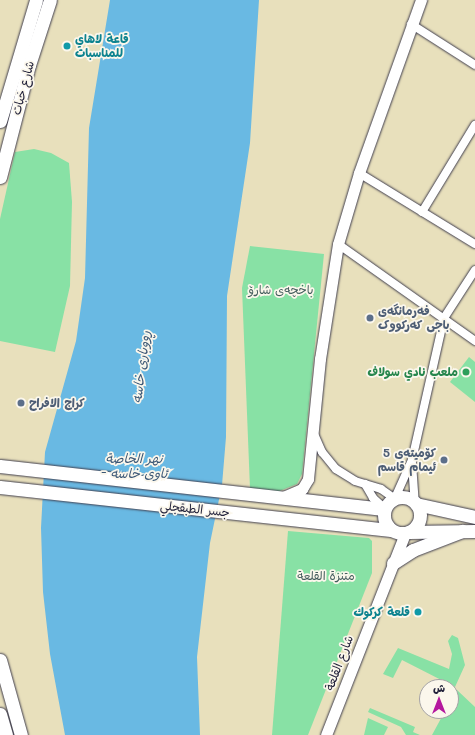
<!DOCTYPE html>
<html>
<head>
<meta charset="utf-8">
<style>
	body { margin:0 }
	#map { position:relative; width:475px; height:735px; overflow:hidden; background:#e8e0bc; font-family:Mali,"Playpen Sans Arabic",sans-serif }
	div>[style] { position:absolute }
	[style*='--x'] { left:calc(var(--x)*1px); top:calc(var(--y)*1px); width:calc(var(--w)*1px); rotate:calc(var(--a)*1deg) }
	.green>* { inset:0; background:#88e1a5 }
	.water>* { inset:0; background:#69b9e3 }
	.roads { filter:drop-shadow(0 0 1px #403e4e) drop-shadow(0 0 1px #403e4e) }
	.street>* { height:8px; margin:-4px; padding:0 4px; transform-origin:4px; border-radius:4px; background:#fff }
	.secondary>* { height:11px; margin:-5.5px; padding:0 5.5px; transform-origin:5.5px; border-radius:5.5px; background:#fff }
	.primary>* { height:13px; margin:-6.5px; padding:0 6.5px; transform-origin:6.5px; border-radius:6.5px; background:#fff }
	.primary>.ring { margin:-6.5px; padding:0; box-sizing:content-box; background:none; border:13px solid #fff; border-radius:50% }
	.dots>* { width:11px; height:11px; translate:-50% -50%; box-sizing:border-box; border:2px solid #fbf7ec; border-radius:50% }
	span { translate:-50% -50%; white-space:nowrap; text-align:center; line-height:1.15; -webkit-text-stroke:3.5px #fbf7ec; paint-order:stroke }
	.culture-label { font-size:12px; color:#0d838f; font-weight:700 }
	.left { translate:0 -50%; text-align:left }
	.right { translate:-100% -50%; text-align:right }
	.street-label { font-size:12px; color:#22223b }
	.park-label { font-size:12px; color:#415b5b }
	.service-label { font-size:12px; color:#4e5e75; font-weight:700 }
	.leisure-label { font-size:12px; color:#27864d; font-weight:700 }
	.water-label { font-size:13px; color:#3b5776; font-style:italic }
	.north { position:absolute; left:419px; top:679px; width:40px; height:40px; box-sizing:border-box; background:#fbf7ec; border:1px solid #a4a2a5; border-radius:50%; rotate:0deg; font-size:11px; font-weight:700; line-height:16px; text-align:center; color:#22223b }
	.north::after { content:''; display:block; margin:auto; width:14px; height:18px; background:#b5179e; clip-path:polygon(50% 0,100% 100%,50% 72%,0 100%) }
</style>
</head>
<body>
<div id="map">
	<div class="green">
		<i style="clip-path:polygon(34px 149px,51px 153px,69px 163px,72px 202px,70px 286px,55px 352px,0 341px,0 219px,15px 152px)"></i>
		<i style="clip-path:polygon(250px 246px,324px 254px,302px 474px,297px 484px,277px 492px,250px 489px,242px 288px)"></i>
		<i style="clip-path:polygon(469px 357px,475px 362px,475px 402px,450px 382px)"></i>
		<i style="clip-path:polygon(288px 531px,369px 538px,372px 541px,372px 573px,308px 735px,272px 735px)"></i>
		<i style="clip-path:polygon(452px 635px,458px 638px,465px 665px,455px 687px,402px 660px,393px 678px,383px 674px,398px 648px,449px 669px,452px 654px,448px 641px)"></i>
		<i style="clip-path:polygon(457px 690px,475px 707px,475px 735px,432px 735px,445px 711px,451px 711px,451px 700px)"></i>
		<i style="clip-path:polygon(370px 708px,415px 727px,413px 732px,420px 735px,406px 735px,401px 727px,368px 712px)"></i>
		<i style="clip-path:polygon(368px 718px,388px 727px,384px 735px,364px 735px)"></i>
	</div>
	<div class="water">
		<i style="clip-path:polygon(110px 0,259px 0,250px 143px,227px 296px,226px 437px,222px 485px,210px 543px,197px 657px,200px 735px,65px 735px,50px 654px,43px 592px,41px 528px,45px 452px,76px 341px,85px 278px,89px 128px)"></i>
	</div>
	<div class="roads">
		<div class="street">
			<i style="--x:411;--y:24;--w:76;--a:32.6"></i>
			<i style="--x:359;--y:173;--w:136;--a:31.5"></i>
			<i style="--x:422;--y:212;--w:102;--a:-58.7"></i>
			<i style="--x:338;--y:244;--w:168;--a:35.3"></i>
			<i style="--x:314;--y:434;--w:20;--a:66"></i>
			<i style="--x:322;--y:452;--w:22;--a:51"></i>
			<i style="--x:336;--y:469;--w:22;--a:32"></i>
			<i style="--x:355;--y:481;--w:27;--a:17"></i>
			<i style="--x:381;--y:489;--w:16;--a:35"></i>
			<i style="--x:412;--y:463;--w:39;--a:86"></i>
			<i style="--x:365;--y:484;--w:16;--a:60"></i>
			<i style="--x:373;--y:498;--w:15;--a:42"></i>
			<i style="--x:395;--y:498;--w:42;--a:-65.9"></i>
			<i style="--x:412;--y:460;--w:146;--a:-77.3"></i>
			<i style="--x:444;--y:318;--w:57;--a:-57.1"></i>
		</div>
		<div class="secondary">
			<i style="--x:283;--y:497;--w:21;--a:-23"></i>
			<i style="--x:302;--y:489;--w:12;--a:-59"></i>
			<i style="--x:308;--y:479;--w:121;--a:-84.3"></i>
			<i style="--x:320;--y:359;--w:116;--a:-81.1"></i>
			<i style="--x:338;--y:244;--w:74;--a:-73.5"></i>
			<i style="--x:359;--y:173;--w:184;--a:-70.3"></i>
			<i style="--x:326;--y:735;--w:217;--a:-68.6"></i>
		</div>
		<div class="primary">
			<i style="--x:0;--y:121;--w:126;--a:-73.4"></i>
			<i style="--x:0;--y:177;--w:116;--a:-75.5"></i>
			<i style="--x:29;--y:65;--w:68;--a:-72.1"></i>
			<i style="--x:0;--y:466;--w:386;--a:6.4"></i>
			<i style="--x:0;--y:487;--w:393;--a:6.3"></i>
			<i class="ring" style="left:384px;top:497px;width:23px;height:23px"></i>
			<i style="--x:416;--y:504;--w:60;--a:12.4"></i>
			<i style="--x:409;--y:532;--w:66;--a:-0.9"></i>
			<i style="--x:393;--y:563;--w:24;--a:-33"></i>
			<i style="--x:413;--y:550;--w:53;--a:-21.2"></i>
			<i style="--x:0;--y:660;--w:78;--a:74.4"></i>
			<i style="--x:0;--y:714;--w:22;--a:74"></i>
		</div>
	</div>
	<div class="dots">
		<i style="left:67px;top:46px;background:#0f9aa8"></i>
		<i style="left:370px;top:318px;background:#5c6f8a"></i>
		<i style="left:466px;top:372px;background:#2e9e5b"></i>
		<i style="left:21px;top:403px;background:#5c6f8a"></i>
		<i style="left:444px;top:460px;background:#5c6f8a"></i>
		<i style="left:418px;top:612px;background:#0f9aa8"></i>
	</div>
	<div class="culture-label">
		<span class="left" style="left:75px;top:46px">قاعة لاهاي<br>للمناسبات</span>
		<span class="right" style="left:410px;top:612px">قلعة كركوك</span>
	</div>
	<div class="street-label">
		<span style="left:23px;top:88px;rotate:-75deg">شارع خبات</span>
		<span style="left:195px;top:509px;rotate:6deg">جسر الطبقجلي</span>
		<span style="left:339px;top:663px;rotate:-69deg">شارع القلعة</span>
	</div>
	<div class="park-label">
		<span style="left:281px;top:290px">باخچەی شارۆ</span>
		<span style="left:326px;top:576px">متنزة القلعة</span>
	</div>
	<div class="service-label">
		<span class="left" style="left:378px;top:318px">فەرمانگەی<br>باجی کەرکووک</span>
		<span class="left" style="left:29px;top:403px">كراج الافراح</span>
		<span class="right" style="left:436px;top:460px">کۆمیتەی 5<br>ئیمام قاسم</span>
	</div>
	<div class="leisure-label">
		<span class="right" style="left:458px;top:372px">ملعب نادي سولاف</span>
	</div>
	<div class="water-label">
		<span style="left:141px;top:367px;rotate:-83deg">ڕووباری خاسە</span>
		<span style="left:134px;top:466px">نهر الخاصة<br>- ئاوی خاسە</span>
	</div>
	<div class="north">ش</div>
</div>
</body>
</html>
